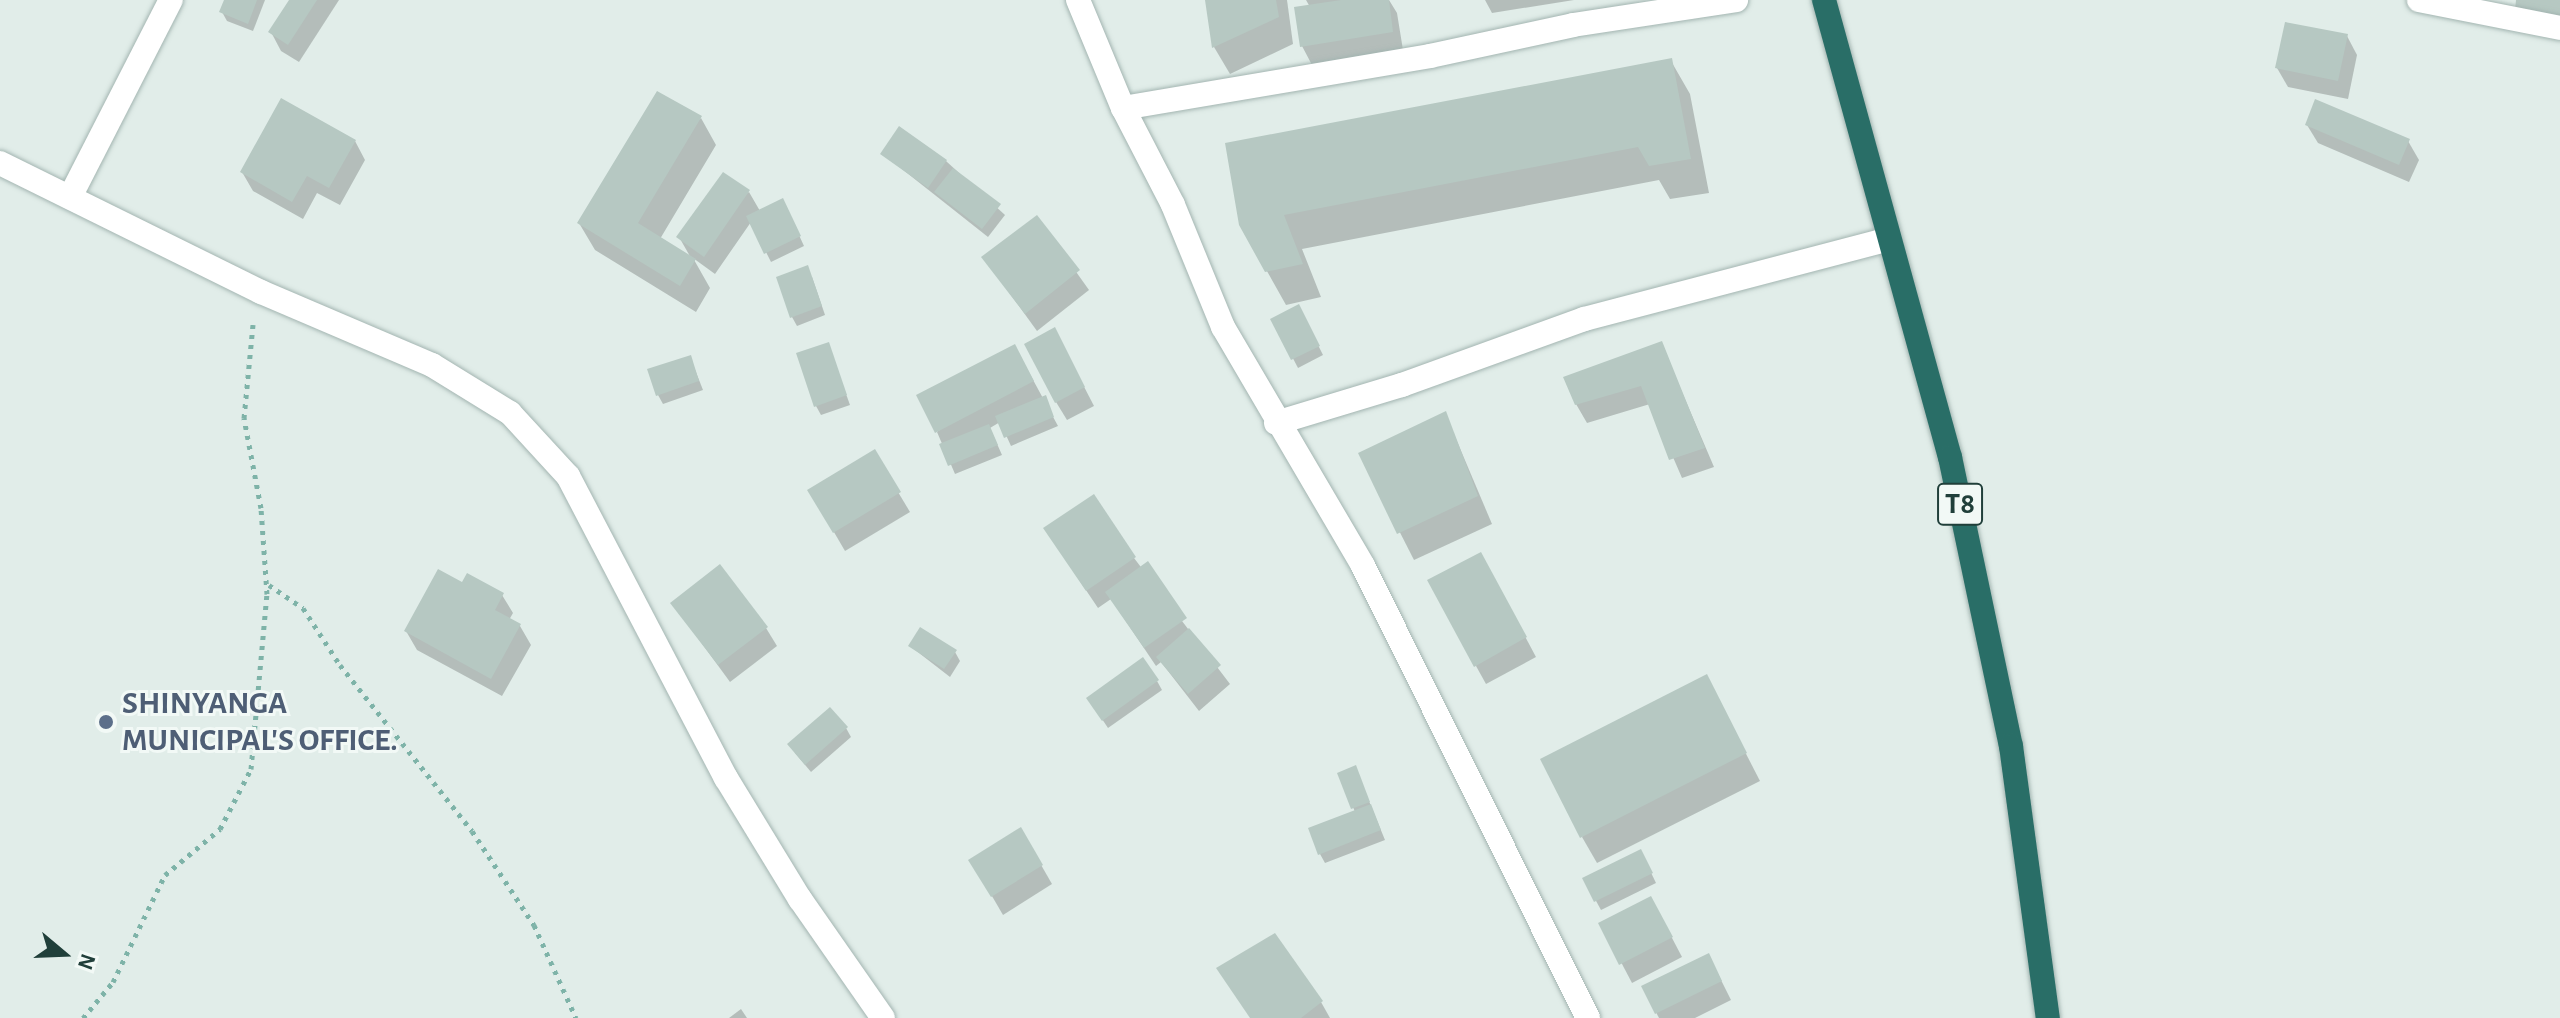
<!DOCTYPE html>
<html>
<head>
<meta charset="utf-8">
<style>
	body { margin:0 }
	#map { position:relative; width:2560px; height:1018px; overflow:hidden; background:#e1ede9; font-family:"Alegreya Sans",sans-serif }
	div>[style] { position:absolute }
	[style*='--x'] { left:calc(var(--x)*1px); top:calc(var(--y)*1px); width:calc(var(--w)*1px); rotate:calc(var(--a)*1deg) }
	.shadow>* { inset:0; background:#0003 }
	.building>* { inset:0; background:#b6c8c2 }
	.path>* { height:5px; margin-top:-2.5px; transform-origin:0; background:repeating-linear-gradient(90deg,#7eb3a8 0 4px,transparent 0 10px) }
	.roads { filter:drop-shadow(0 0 2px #a3b5b1) drop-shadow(0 0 2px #a3b5b1) }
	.minor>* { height:24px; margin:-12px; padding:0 12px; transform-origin:12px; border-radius:12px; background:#fff }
	.highway>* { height:24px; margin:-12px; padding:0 12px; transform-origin:12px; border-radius:12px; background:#296e67 }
	.dots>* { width:22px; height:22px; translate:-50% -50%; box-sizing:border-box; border:4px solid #f2f9f6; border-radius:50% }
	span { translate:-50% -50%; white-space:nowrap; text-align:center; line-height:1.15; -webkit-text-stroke:6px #f2f9f6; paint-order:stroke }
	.shield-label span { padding:2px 6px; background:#f2f9f6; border:2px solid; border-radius:6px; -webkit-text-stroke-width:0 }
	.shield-label { font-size:30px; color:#203f3a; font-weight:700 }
	.service-label { font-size:32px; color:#4e5e75; font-weight:700 }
	.left { translate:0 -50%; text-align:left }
	.north { position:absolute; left:24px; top:914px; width:80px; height:80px; -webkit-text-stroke:6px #f2f9f6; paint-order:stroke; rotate:109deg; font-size:22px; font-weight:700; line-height:32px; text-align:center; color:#203f3a }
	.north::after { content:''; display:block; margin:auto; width:28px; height:36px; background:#203f3a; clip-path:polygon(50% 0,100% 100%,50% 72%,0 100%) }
</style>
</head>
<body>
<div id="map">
	<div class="shadow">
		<i style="clip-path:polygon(226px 0,265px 0,253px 31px,227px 21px,222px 12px)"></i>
		<i style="clip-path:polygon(291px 0,339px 0,299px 62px,281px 51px,271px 32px)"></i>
		<i style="clip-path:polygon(1207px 0,1287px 0,1293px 44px,1230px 74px,1214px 47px)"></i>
		<i style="clip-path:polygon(1306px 0,1389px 0,1397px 13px,1403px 50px,1312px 65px,1302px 46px,1310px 7px)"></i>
		<i style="clip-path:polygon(1485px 0,1574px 0,1492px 13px)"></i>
		<i style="clip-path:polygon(2347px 36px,2357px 55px,2348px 99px,2288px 87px,2277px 68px)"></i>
		<i style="clip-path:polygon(1671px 61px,1690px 94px,1709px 193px,1670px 199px,1659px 180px,1302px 249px,1321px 297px,1286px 305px,1241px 225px)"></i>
		<i style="clip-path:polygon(701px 118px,716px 145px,660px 239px,691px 258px,679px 237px,749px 192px,760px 211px,787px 209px,804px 246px,771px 262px,751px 222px,715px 274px,693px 258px,710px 288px,696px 312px,595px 250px,579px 223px)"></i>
		<i style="clip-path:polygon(2307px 125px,2408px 141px,2419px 160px,2409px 182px,2318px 143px)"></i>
		<i style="clip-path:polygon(355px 141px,365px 160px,340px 205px,317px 193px,303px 219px,253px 191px,242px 172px)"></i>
		<i style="clip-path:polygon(883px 154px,946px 161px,1005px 215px,988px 237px)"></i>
		<i style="clip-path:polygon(1037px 217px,1089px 290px,1037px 331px,984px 258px)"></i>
		<i style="clip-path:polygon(812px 277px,825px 315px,797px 326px,792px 317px)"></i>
		<i style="clip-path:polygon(1303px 315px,1323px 355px,1298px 368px,1273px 320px)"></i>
		<i style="clip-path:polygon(1661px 343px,1714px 467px,1682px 478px,1650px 404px,1587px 423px,1576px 404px)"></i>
		<i style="clip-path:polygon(828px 344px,850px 405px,821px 415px,816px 406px)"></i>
		<i style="clip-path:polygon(1064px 348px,1094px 406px,1067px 420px,1056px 402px)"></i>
		<i style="clip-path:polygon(690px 357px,703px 390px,663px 404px,658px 395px)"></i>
		<i style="clip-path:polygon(1025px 365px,1058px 426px,1011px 446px,1000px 422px,990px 428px,1002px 455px,955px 474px,937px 432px)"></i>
		<i style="clip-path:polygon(1445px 413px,1492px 524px,1414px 560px,1360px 454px)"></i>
		<i style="clip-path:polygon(874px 452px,910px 512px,845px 551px,810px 491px)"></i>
		<i style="clip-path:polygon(1057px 547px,1134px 558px,1230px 684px,1199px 711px,1161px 662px,1156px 666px,1111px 599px,1098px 608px)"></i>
		<i style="clip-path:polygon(1491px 573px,1536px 657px,1486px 684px,1476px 666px)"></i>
		<i style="clip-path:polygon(463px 585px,502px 595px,513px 613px,509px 620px,520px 626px,531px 645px,502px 696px,417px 650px,406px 631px)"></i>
		<i style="clip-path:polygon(673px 604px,766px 628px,777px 646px,730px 682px)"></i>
		<i style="clip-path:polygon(910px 646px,955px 652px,960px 661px,950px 677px)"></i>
		<i style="clip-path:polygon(1706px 676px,1760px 781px,1597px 863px,1582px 837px)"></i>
		<i style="clip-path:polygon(1157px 681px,1162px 690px,1108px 728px,1094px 707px)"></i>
		<i style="clip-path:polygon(846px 728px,851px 737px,811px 772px,795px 753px)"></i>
		<i style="clip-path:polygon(1355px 767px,1385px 840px,1325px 863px,1320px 854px,1355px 812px,1340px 774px)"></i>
		<i style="clip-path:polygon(1021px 830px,1052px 884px,1003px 915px,971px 860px)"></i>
		<i style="clip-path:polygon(1645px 860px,1656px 883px,1601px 910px,1584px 879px)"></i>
		<i style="clip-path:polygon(1661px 917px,1682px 957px,1632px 983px,1601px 924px)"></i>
		<i style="clip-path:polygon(1718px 974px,1731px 1000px,1695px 1018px,1659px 1018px,1643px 987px)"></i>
		<i style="clip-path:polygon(1321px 1002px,1330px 1018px,1250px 1018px)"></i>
		<i style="clip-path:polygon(741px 1009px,747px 1018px,729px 1018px)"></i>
	</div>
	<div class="building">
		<i style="clip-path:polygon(224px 0,257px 0,248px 24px,219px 12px)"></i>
		<i style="clip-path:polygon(289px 0,317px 0,288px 45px,268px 32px)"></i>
		<i style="clip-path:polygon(1205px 0,1276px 0,1279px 17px,1212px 48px)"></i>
		<i style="clip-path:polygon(1341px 0,1389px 0,1393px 32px,1300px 47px,1294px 7px)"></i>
		<i style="clip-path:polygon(2516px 0,2560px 0,2560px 17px,2515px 10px)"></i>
		<i style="clip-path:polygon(2285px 22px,2348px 34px,2338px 81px,2275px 68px)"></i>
		<i style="clip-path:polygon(1672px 58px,1691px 159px,1649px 166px,1638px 147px,1284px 215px,1303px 264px,1265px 272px,1239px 225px,1225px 143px)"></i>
		<i style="clip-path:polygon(657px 91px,702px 116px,638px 223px,696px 259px,680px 286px,577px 223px)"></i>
		<i style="clip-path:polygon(281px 98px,356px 140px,329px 188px,307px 176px,292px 202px,240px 172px)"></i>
		<i style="clip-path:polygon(2315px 99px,2410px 139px,2399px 165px,2305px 125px)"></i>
		<i style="clip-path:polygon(899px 126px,947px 160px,928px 188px,880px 154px)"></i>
		<i style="clip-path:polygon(953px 168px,1001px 204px,982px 229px,934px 192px)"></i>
		<i style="clip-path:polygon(723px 172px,750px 190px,704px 257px,676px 237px)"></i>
		<i style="clip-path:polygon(783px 198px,801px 236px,764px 254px,746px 216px)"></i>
		<i style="clip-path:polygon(1037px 215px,1080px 270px,1025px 314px,981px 257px)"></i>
		<i style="clip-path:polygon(808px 265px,822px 306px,790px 318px,776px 277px)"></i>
		<i style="clip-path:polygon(1299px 304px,1320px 346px,1291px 360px,1270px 319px)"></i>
		<i style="clip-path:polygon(1055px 327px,1085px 387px,1055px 403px,1024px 344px)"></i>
		<i style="clip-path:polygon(1662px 341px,1705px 448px,1669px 460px,1641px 386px,1575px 405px,1563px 377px)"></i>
		<i style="clip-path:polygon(829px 342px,847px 395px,814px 407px,796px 353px)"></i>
		<i style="clip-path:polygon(1015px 344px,1034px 381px,935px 433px,916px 395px)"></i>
		<i style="clip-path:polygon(691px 355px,699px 381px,656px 396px,647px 369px)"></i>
		<i style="clip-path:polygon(1046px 395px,1054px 417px,1004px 438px,995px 416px)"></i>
		<i style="clip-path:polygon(1446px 411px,1478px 496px,1397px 534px,1358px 453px)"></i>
		<i style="clip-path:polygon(989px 424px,998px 445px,948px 466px,939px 444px)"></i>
		<i style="clip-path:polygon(875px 449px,901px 492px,833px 533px,807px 490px)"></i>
		<i style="clip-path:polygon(1094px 494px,1136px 557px,1086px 591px,1043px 528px)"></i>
		<i style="clip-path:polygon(1481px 552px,1527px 637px,1474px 667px,1427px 580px)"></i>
		<i style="clip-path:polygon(1148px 561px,1187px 618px,1144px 648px,1105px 592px)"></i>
		<i style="clip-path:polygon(720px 564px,768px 627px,718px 665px,670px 603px)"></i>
		<i style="clip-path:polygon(438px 569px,462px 582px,467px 573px,504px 593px,495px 610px,521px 624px,491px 679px,404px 631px)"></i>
		<i style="clip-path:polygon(920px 627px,957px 650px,944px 669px,908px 646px)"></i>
		<i style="clip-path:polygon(1189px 628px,1221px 665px,1188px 694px,1156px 657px)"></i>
		<i style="clip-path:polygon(1143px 657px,1159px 680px,1102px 721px,1086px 698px)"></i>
		<i style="clip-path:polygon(1707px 674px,1747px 753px,1580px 838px,1540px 759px)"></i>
		<i style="clip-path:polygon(830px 707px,848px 727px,805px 765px,787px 744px)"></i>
		<i style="clip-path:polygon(1356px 765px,1370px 802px,1351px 809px,1337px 773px)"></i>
		<i style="clip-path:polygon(1371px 804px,1381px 830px,1318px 855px,1308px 828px)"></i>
		<i style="clip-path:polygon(1021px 827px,1043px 865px,991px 897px,968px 860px)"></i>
		<i style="clip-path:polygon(1641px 849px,1653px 873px,1594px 902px,1582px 878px)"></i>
		<i style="clip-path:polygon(1651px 896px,1673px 937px,1619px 965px,1598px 923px)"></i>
		<i style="clip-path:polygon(1275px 933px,1323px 1001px,1301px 1018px,1250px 1018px,1216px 968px)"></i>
		<i style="clip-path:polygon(1709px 953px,1722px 981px,1655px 1014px,1641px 986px)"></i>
	</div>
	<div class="path">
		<i style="--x:269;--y:585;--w:41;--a:34.1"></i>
		<i style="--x:303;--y:608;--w:68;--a:57"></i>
		<i style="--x:340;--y:665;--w:212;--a:51.5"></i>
		<i style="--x:472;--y:831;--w:113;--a:56.6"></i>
		<i style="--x:534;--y:925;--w:102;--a:65.7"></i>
		<i style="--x:83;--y:1018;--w:47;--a:-50.2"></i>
		<i style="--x:113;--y:982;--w:119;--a:-64.1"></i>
		<i style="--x:165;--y:875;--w:72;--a:-39.9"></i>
		<i style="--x:220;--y:829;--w:68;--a:-62.7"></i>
		<i style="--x:251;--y:769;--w:176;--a:-84.8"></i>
		<i style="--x:267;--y:594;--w:86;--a:-94"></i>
		<i style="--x:261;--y:508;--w:92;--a:-100.7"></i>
		<i style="--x:244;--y:418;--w:94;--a:-84.5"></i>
	</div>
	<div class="roads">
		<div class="minor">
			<i style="--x:1078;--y:0;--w:117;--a:67.4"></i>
			<i style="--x:1123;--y:108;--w:109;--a:62.7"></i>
			<i style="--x:1173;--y:205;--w:132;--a:67.7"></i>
			<i style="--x:1223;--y:327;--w:277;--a:59.6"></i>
			<i style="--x:1363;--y:566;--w:505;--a:63.54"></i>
			<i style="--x:2419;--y:0;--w:144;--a:11.2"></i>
			<i style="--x:1123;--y:108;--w:311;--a:-9.6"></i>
			<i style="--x:1430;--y:56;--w:146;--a:-12.2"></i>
			<i style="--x:1573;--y:25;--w:165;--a:-8.7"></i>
			<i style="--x:0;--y:163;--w:291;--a:26.3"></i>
			<i style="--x:261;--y:292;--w:186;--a:23.1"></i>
			<i style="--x:432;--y:365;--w:92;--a:31.6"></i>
			<i style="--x:510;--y:413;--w:86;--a:47.4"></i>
			<i style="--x:568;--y:476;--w:341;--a:62.4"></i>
			<i style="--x:726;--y:778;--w:142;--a:58.6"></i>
			<i style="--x:800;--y:899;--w:145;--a:55.1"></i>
			<i style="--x:70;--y:197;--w:221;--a:-62.9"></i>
			<i style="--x:1276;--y:423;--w:132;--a:-16.8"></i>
			<i style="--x:1402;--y:385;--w:194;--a:-19.9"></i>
			<i style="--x:1584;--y:319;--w:314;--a:-14.7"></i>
		</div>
		<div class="highway">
			<i style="--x:1824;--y:0;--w:474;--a:74.6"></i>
			<i style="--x:1950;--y:457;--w:295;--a:78.1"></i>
			<i style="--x:2011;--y:746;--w:275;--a:82.3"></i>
		</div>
	</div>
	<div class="dots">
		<i style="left:106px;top:722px;background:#5c6f8a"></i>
	</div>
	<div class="shield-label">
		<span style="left:1960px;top:504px">T8</span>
	</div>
	<div class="service-label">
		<span class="left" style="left:122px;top:722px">SHINYANGA<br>MUNICIPAL'S OFFICE.</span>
	</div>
	<div class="north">N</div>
</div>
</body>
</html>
